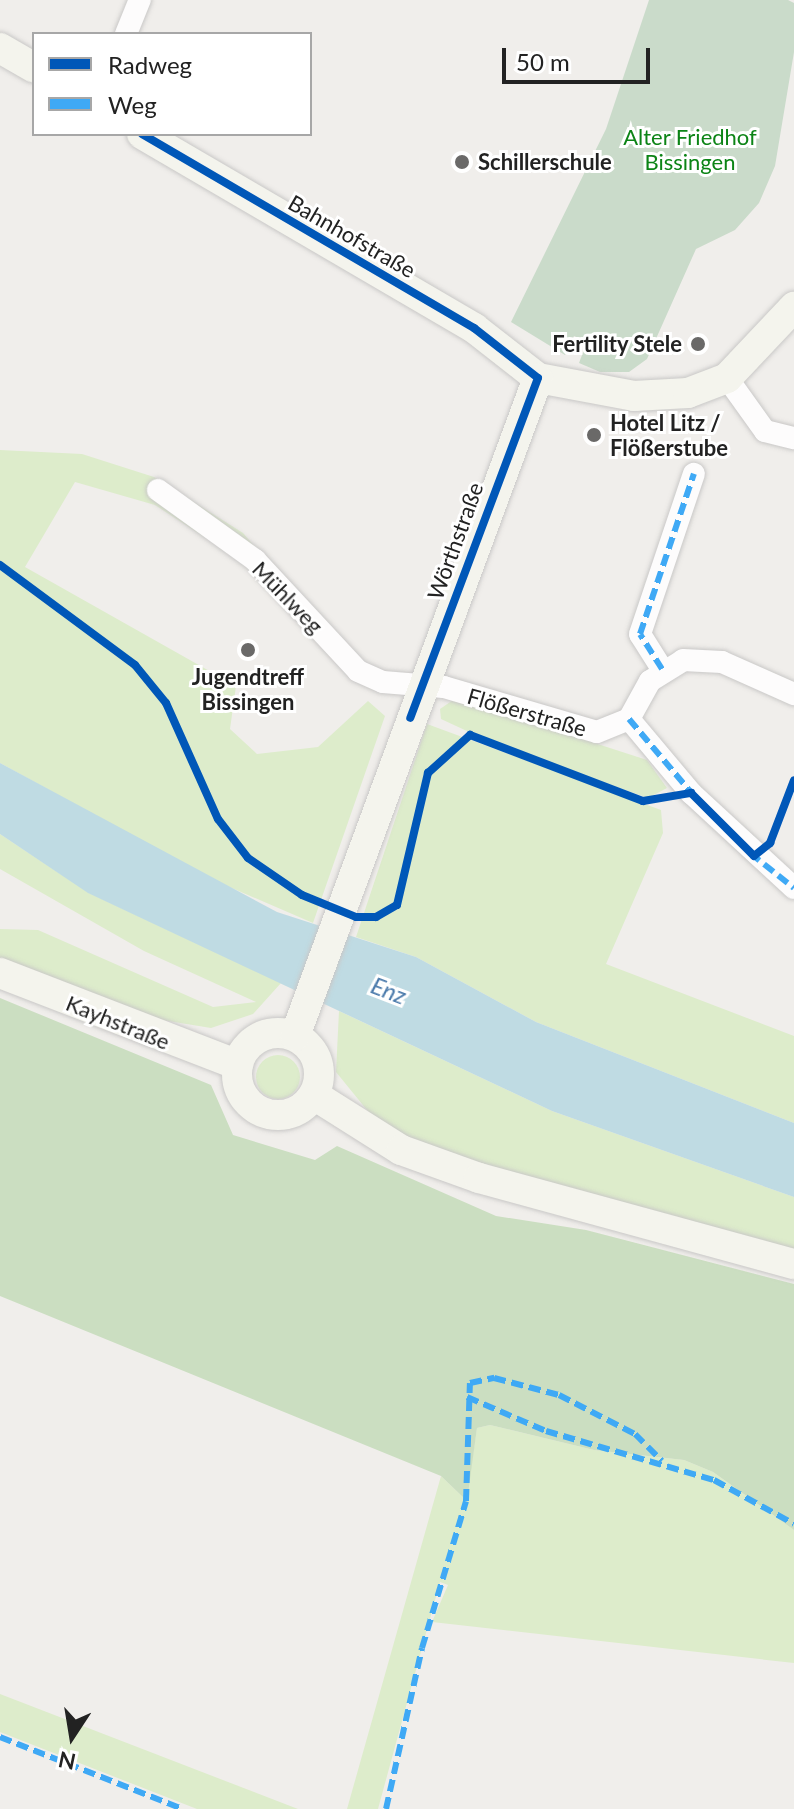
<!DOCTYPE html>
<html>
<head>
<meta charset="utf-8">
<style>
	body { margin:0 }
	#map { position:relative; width:794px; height:1809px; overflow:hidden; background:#f0eeeb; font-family:Lato,sans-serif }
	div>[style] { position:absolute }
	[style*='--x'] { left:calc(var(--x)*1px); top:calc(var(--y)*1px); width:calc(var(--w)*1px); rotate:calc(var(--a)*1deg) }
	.grass>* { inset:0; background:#ddeccb }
	.round { border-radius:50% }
	.forest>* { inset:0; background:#cbdec1 }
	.cemetery>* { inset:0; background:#cadbca }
	.water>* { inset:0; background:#bfdbe3 }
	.roads { filter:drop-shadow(0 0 2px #c9c8c7) drop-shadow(0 0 2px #c9c8c7) }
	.street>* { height:22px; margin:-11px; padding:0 11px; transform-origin:11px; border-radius:11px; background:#fdfcfc }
	.secondary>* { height:30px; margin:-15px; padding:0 15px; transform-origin:15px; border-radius:15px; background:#f4f4ed }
	.secondary>.ring { margin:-15px; padding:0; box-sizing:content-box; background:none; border:30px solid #f4f4ed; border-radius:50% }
	.quiet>* { height:6px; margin-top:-3px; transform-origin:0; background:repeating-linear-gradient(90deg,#3fa9f5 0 12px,transparent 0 18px) }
	.cycleway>* { height:8px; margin:-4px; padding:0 4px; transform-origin:4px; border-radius:4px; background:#0057b8 }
	.dots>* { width:22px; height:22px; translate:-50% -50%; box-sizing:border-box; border:4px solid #fff; border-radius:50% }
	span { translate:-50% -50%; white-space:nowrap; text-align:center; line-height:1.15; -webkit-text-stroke:6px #fff; paint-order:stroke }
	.park-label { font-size:22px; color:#0c8416 }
	.poi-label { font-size:22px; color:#222; font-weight:700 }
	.left { translate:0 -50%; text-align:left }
	.right { translate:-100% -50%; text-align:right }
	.street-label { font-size:22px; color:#222 }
	.water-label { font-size:24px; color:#4a7aab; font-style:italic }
	.legend { position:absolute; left:32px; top:32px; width:280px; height:104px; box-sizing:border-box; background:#fff; border:2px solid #a7a7a7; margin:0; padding:10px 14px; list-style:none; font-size:24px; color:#222 }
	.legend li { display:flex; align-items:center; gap:16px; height:40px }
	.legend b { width:40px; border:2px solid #a7a7a7 }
	.north { position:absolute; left:32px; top:1697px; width:80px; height:80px; -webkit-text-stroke:6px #fff; paint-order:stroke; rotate:192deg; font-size:22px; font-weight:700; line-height:32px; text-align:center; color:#222 }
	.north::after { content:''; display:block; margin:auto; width:28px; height:36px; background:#222; clip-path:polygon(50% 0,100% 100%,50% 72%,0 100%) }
	.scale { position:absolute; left:502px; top:48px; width:148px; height:36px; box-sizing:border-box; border:4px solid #222; border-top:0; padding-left:10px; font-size:24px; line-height:28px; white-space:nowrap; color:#222; -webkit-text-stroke:6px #fff; paint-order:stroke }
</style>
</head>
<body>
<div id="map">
	<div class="grass">
		<i style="clip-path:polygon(0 450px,82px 454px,154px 477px,243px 533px,269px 563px,261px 574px,155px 505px,75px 482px,25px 567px,236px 686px,230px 729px,257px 754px,318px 747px,368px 701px,385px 716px,313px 923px,211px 879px,0 763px)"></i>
		<i style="clip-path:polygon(456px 698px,647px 760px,667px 788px,648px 798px,497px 745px,441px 719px,440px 709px)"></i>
		<i style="clip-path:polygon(427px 724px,661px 810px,663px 833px,606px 964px,794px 1036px,794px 1123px,536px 1022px,416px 957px,356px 937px)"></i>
		<i style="clip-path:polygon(0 834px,89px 893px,281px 983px,253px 1014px,211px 1028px,162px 1020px,0 958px,0 929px,38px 930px,213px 1007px,256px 1002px,144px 951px,0 869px)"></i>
		<i style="clip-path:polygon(339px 1011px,552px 1111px,794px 1197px,794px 1256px,480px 1166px,408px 1137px,371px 1115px,336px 1072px)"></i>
		<i class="round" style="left:256px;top:1055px;width:44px;height:44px"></i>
		<i style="clip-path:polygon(490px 1425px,594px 1450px,684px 1460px,713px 1472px,794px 1530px,794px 1663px,432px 1622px,448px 1585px,440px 1582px,378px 1809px,347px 1809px,441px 1476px,466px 1500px,477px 1428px)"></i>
		<i style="clip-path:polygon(0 1694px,298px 1809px,197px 1809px,0 1732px)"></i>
	</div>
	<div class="forest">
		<i style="clip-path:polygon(0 998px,211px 1085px,233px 1135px,315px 1160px,337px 1146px,496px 1216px,586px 1230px,794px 1284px,794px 1530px,713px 1472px,684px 1460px,594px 1450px,490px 1425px,477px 1428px,467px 1501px,441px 1476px,0 1296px)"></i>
	</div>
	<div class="cemetery">
		<i style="clip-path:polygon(649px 0,788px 0,794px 3px,794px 52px,775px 166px,759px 203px,735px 230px,696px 249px,647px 359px,629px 372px,600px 372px,579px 363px,587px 342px,574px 336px,565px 355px,511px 322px,606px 129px)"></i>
	</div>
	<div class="water">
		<i style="clip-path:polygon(0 763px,277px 912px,416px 957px,536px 1022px,794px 1123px,794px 1197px,552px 1111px,88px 893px,0 834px)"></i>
	</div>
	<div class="roads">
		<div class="street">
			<i style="--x:126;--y:34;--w:37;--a:-68"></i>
			<i style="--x:727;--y:378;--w:65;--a:54.4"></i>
			<i style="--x:765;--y:431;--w:30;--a:14"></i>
			<i style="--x:158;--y:490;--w:120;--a:35.8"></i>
			<i style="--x:255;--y:560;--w:151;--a:47.1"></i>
			<i style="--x:358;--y:671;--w:27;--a:24"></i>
			<i style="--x:383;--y:682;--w:61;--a:4.7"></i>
			<i style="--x:444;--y:687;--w:159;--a:16.4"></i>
			<i style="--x:597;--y:732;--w:35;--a:-22"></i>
			<i style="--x:629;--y:719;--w:43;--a:-61.1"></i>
			<i style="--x:650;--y:681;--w:39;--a:-32"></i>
			<i style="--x:683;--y:660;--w:39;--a:3"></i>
			<i style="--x:722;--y:662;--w:79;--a:24"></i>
			<i style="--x:662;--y:669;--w:41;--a:-122.2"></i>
			<i style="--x:640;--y:634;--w:169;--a:-71.4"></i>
			<i style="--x:629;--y:719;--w:97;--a:50"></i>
			<i style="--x:691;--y:793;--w:140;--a:42.7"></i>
		</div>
		<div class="secondary">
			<i style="--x:0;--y:48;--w:39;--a:30"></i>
			<i style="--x:142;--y:134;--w:385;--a:30.3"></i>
			<i style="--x:474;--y:328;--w:81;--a:38"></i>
			<i style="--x:538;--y:378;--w:98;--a:10.6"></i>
			<i style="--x:634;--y:396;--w:54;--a:-3.2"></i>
			<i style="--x:688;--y:393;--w:42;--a:-21"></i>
			<i style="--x:727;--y:378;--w:98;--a:-46.7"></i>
			<i style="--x:0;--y:973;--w:255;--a:21.1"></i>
			<i class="ring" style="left:237px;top:1033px;width:52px;height:52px"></i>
			<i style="--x:295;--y:1036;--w:701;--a:-69.73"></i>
			<i style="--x:314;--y:1095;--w:103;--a:32.3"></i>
			<i style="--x:401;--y:1150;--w:83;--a:19.7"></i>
			<i style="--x:479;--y:1178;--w:327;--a:15.3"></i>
		</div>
	</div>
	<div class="quiet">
		<i style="--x:662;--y:669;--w:41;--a:-122.2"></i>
		<i style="--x:640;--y:634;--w:169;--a:-71.4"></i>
		<i style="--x:629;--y:719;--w:101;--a:49.8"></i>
		<i style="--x:750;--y:853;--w:56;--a:38.5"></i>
		<i style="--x:467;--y:1397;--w:86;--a:23.3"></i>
		<i style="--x:546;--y:1431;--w:175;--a:16.3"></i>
		<i style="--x:714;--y:1480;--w:91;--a:28.8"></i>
		<i style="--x:0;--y:1737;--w:197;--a:21.5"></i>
		<i style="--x:386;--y:1809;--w:165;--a:-77.4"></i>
		<i style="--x:422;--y:1648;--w:153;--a:-73.3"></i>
		<i style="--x:466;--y:1501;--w:118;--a:-88.1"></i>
		<i style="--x:470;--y:1383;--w:25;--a:-12"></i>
		<i style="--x:494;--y:1378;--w:67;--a:14.7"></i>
		<i style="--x:559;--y:1395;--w:85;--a:27.2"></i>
		<i style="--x:635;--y:1434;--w:38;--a:45"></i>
	</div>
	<div class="cycleway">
		<i style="--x:142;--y:134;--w:385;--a:30.3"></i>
		<i style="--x:474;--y:328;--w:81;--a:38"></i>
		<i style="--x:538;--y:378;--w:363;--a:110.6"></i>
		<i style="--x:0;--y:565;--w:168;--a:36.5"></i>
		<i style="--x:135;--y:665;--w:49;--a:50.8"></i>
		<i style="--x:166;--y:703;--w:127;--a:65.9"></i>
		<i style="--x:218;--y:819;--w:49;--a:52.4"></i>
		<i style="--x:248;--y:858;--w:65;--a:34.4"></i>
		<i style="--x:302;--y:895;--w:58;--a:22.2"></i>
		<i style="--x:356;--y:917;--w:20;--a:0"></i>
		<i style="--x:376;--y:917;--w:24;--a:-30"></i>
		<i style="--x:397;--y:905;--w:136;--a:-76.8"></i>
		<i style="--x:428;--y:773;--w:57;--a:-42.1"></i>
		<i style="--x:470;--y:735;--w:185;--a:20.9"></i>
		<i style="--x:643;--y:801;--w:49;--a:-9.5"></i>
		<i style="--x:691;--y:793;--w:89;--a:45"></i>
		<i style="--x:754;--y:856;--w:21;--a:-39"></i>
		<i style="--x:770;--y:843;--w:67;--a:-69.1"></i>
	</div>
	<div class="dots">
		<i style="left:462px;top:162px;background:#6a6968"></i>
		<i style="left:698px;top:344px;background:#6a6968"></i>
		<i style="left:594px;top:435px;background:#6a6968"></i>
		<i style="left:248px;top:650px;background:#6a6968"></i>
	</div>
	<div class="park-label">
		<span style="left:690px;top:149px">Alter Friedhof<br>Bissingen</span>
	</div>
	<div class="poi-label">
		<span class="left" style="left:478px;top:162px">Schillerschule</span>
		<span class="right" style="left:682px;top:344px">Fertility Stele</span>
		<span class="left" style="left:610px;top:435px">Hotel Litz /<br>Flößerstube</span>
		<span style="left:248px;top:689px">Jugendtreff<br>Bissingen</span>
	</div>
	<div class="street-label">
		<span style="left:352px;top:236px;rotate:30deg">Bahnhofstraße</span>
		<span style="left:455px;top:541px;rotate:-70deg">Wörthstraße</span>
		<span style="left:288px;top:597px;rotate:46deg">Mühlweg</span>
		<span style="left:527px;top:712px;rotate:16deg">Flößerstraße</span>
		<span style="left:118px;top:1022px;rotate:22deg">Kayhstraße</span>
	</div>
	<div class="water-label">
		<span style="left:389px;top:990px;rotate:21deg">Enz</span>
	</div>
	<ul class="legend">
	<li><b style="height:10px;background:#0057b8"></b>Radweg</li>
	<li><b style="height:10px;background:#3fa9f5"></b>Weg</li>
	</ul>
	<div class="north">N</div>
	<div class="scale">50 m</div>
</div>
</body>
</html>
